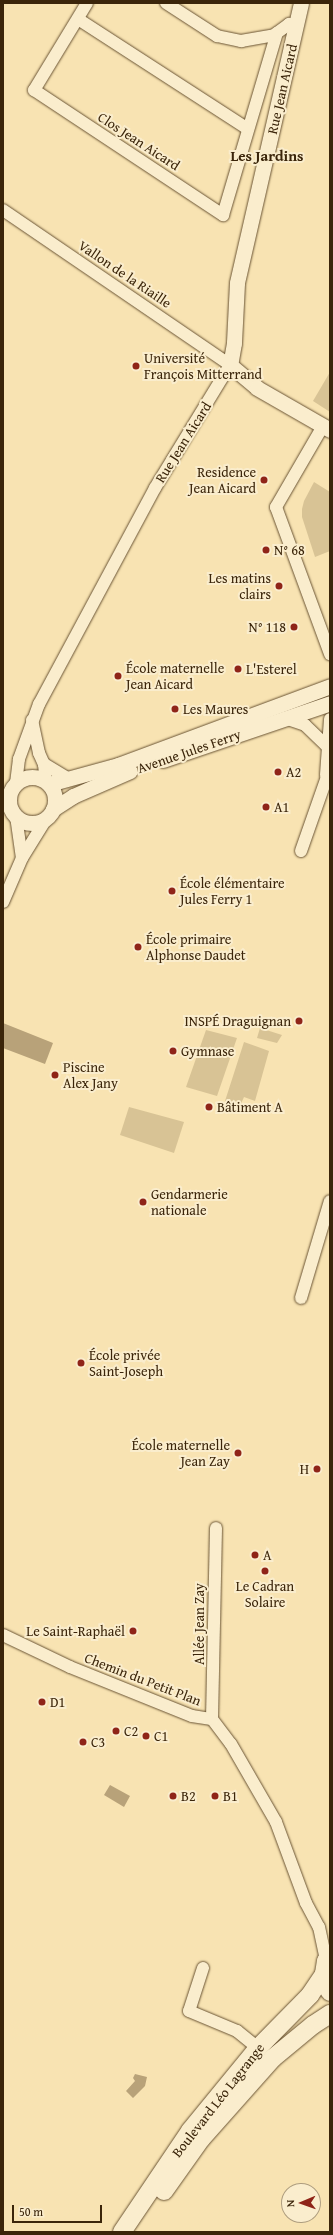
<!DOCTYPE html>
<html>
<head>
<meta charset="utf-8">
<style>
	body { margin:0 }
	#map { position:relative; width:333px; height:2235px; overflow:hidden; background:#f8e3b2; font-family:"Gentium Book Plus",serif }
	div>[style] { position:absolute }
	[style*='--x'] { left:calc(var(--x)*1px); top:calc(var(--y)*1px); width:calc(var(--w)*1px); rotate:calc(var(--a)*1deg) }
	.green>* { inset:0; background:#d8c395 }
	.water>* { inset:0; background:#b8a279 }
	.roads { filter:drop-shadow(0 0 1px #6a5434) drop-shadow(0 0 1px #6a5434) }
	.minor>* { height:12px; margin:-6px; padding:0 6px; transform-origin:6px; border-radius:6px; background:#faedcd }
	.tertiary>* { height:15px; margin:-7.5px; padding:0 7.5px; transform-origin:7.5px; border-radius:7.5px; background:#faedcd }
	.tertiary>.ring { margin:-7.5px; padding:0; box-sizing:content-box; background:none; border:15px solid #faedcd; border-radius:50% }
	.secondary>* { height:18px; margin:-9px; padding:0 9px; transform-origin:9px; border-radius:9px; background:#faedcd }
	.dots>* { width:11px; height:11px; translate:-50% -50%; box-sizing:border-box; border:2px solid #faedcd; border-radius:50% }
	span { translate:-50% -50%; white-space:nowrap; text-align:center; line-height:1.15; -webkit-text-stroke:4px #faedcd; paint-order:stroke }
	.street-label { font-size:14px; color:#3b250a }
	.poi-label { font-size:14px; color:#3b250a }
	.left { translate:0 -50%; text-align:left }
	.right { translate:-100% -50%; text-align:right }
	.neighbourhood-label { font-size:15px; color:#3b250a; font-weight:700 }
	.frame { position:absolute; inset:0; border:4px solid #3b250a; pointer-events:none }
	.north { position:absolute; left:281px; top:2183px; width:40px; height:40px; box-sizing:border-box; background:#faedcd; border:1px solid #ae9d7f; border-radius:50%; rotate:268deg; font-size:11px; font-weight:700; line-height:16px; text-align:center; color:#3b250a }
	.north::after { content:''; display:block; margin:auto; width:14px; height:18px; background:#8f2418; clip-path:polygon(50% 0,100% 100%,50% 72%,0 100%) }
	.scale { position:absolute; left:12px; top:2205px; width:90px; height:18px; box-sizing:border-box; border:2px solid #3b250a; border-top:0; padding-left:5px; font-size:12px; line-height:14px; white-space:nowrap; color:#3b250a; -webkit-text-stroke:3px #faedcd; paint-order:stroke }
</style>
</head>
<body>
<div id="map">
	<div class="green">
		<i style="clip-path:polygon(330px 372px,330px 412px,313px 401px)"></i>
		<i style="clip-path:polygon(314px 482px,330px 492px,330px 551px,315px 557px,302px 517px,302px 509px,304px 501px)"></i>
		<i style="clip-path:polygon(260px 1028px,282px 1035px,277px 1043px,257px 1038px)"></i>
		<i style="clip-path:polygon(206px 1030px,237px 1038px,217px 1096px,186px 1087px)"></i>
		<i style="clip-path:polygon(244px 1042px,269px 1051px,255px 1101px,244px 1097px,240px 1106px,225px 1101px)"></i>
		<i style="clip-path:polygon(129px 1107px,184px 1122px,174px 1153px,120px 1135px)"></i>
	</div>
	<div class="water">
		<i style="clip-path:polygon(3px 1023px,53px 1043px,45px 1064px,3px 1048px)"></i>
		<i style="clip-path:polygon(110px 1785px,130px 1796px,124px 1807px,104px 1795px)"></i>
		<i style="clip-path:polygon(135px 2074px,147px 2077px,145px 2086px,133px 2098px,126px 2091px,135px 2081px,133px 2078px)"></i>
	</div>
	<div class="roads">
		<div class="minor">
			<i style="--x:87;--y:3;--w:102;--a:121.3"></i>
			<i style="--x:34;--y:90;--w:227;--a:33.5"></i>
			<i style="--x:223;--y:215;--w:190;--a:-73.5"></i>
			<i style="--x:166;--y:3;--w:61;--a:32.9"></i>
			<i style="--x:217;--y:36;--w:25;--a:12"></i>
			<i style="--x:241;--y:41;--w:34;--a:-10"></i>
			<i style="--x:274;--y:35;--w:19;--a:-36"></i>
			<i style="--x:289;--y:24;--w:7;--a:16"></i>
			<i style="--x:78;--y:19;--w:202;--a:32.9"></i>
			<i style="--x:3;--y:210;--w:275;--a:34.3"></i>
			<i style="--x:230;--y:365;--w:144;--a:121.4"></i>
			<i style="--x:155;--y:488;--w:245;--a:118.2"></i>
			<i style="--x:39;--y:704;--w:59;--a:110"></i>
			<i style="--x:19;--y:759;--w:24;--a:97"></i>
			<i style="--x:323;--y:426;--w:94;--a:120.1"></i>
			<i style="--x:276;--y:507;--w:157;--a:69.8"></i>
			<i style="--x:285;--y:718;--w:21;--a:19"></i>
			<i style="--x:305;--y:725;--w:32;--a:44"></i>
			<i style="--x:32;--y:720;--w:34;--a:78"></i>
			<i style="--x:39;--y:753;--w:12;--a:66"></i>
			<i style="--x:44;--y:764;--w:18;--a:84"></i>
			<i style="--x:44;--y:764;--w:27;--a:31"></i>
			<i style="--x:326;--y:775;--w:56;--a:-85.9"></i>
			<i style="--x:16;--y:816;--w:42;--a:81.9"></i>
			<i style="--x:301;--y:851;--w:88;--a:-70.7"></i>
			<i style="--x:3;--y:902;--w:48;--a:-66.6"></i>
			<i style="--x:22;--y:858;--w:49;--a:-58.2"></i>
			<i style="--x:301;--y:1298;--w:101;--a:-73.4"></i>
			<i style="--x:3;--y:1635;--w:74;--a:25.5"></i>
			<i style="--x:70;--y:1667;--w:131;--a:21.9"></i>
			<i style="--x:192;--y:1716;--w:20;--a:9"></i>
			<i style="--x:212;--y:1719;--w:31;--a:53"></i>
			<i style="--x:231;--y:1744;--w:90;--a:60"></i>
			<i style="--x:276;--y:1822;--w:86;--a:69.7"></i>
			<i style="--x:306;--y:1903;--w:27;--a:62"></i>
			<i style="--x:319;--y:1927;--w:35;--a:78"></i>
			<i style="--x:212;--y:1719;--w:191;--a:-88.8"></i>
			<i style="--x:203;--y:1968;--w:45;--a:108"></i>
			<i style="--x:189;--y:2011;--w:52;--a:22.6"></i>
			<i style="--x:237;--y:2031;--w:27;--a:39"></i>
		</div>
		<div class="tertiary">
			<i style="--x:301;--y:3;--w:287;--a:102.9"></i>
			<i style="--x:237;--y:283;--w:60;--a:92.9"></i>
			<i style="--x:234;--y:343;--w:22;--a:100"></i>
			<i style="--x:230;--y:365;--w:35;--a:40"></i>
			<i style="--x:257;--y:388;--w:84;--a:29.9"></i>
			<i style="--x:163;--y:760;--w:176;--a:-18.8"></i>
			<i class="ring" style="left:9px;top:777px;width:31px;height:31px"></i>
			<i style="--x:49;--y:784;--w:72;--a:-15.4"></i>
			<i style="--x:118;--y:765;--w:226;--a:-20.4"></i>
			<i style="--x:53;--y:809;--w:24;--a:-33"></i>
			<i style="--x:73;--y:796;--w:62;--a:-23.7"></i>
		</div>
		<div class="secondary">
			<i style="--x:330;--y:1956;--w:6;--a:129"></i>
			<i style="--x:326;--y:1961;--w:13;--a:99"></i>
			<i style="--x:324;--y:1974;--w:9;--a:84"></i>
			<i style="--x:325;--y:1983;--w:10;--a:61"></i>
			<i style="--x:164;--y:2191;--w:64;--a:-54.6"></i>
			<i style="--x:201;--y:2139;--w:108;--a:-48.4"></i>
			<i style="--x:273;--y:2058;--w:52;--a:-39.5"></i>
			<i style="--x:313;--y:2025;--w:20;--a:-33"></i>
			<i style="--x:122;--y:2232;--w:122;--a:-56"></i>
			<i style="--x:190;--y:2131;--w:107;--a:-50.7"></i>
			<i style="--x:258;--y:2048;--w:74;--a:-45.5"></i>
			<i style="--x:310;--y:1995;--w:25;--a:-56"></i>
		</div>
	</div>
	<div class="dots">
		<i style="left:136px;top:366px;background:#8f2418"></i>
		<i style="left:264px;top:480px;background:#8f2418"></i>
		<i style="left:266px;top:550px;background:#8f2418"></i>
		<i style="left:279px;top:586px;background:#8f2418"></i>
		<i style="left:294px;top:627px;background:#8f2418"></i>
		<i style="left:238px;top:669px;background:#8f2418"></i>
		<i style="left:118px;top:676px;background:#8f2418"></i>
		<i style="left:175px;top:709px;background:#8f2418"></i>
		<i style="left:278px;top:772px;background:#8f2418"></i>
		<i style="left:266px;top:807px;background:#8f2418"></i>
		<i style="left:172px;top:891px;background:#8f2418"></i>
		<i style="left:138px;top:947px;background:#8f2418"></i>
		<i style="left:299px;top:1021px;background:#8f2418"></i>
		<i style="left:173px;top:1051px;background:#8f2418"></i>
		<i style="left:55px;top:1075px;background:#8f2418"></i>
		<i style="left:209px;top:1107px;background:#8f2418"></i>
		<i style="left:143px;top:1202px;background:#8f2418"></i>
		<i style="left:81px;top:1363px;background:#8f2418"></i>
		<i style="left:238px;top:1453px;background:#8f2418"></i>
		<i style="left:317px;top:1469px;background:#8f2418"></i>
		<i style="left:255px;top:1555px;background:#8f2418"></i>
		<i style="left:265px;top:1571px;background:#8f2418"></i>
		<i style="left:133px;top:1631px;background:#8f2418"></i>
		<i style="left:42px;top:1702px;background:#8f2418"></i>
		<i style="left:116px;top:1731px;background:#8f2418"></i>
		<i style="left:146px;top:1736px;background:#8f2418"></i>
		<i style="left:83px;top:1742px;background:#8f2418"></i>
		<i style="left:173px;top:1796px;background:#8f2418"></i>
		<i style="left:215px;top:1796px;background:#8f2418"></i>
	</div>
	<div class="street-label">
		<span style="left:282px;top:89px;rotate:-77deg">Rue Jean Aicard</span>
		<span style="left:139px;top:141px;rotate:33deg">Clos Jean Aicard</span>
		<span style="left:125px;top:274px;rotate:34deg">Vallon de la Riaille</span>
		<span style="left:183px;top:442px;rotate:-58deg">Rue Jean Aicard</span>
		<span style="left:189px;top:751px;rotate:-19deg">Avenue Jules Ferry</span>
		<span style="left:199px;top:1624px;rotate:-90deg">Allée Jean Zay</span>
		<span style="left:143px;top:1679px;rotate:21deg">Chemin du Petit Plan</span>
		<span style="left:218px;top:2100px;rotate:-52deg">Boulevard Léo Lagrange</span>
	</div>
	<div class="poi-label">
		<span class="left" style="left:144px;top:366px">Université<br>François Mitterrand</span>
		<span class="right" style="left:256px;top:480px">Residence<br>Jean Aicard</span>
		<span class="left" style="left:274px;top:550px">N° 68</span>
		<span class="right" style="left:271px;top:586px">Les matins<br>clairs</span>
		<span class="right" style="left:286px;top:627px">N° 118</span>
		<span class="left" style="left:126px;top:676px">École maternelle<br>Jean Aicard</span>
		<span class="left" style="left:246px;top:669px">L'Esterel</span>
		<span class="left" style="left:183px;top:709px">Les Maures</span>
		<span class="left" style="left:286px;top:772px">A2</span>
		<span class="left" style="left:274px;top:807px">A1</span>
		<span class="left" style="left:180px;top:891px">École élémentaire<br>Jules Ferry 1</span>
		<span class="left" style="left:146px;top:947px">École primaire<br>Alphonse Daudet</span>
		<span class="right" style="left:291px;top:1021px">INSPÉ Draguignan</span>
		<span class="left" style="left:181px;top:1051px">Gymnase</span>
		<span class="left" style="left:63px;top:1075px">Piscine<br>Alex Jany</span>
		<span class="left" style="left:217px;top:1107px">Bâtiment A</span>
		<span class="left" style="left:151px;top:1202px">Gendarmerie<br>nationale</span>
		<span class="left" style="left:89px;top:1363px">École privée<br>Saint-Joseph</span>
		<span class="right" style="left:230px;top:1453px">École maternelle<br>Jean Zay</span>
		<span class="right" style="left:309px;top:1469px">H</span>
		<span class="left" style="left:263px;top:1555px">A</span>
		<span style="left:265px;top:1594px">Le Cadran<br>Solaire</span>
		<span class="right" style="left:125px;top:1631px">Le Saint-Raphaël</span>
		<span class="left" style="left:50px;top:1702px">D1</span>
		<span class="left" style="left:124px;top:1731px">C2</span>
		<span class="left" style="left:154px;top:1736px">C1</span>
		<span class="left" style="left:91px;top:1742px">C3</span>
		<span class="left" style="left:181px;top:1796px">B2</span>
		<span class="left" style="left:223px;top:1796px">B1</span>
	</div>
	<div class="neighbourhood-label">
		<span style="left:267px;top:156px">Les Jardins</span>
	</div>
	<div class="frame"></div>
	<div class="north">N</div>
	<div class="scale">50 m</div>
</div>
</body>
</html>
